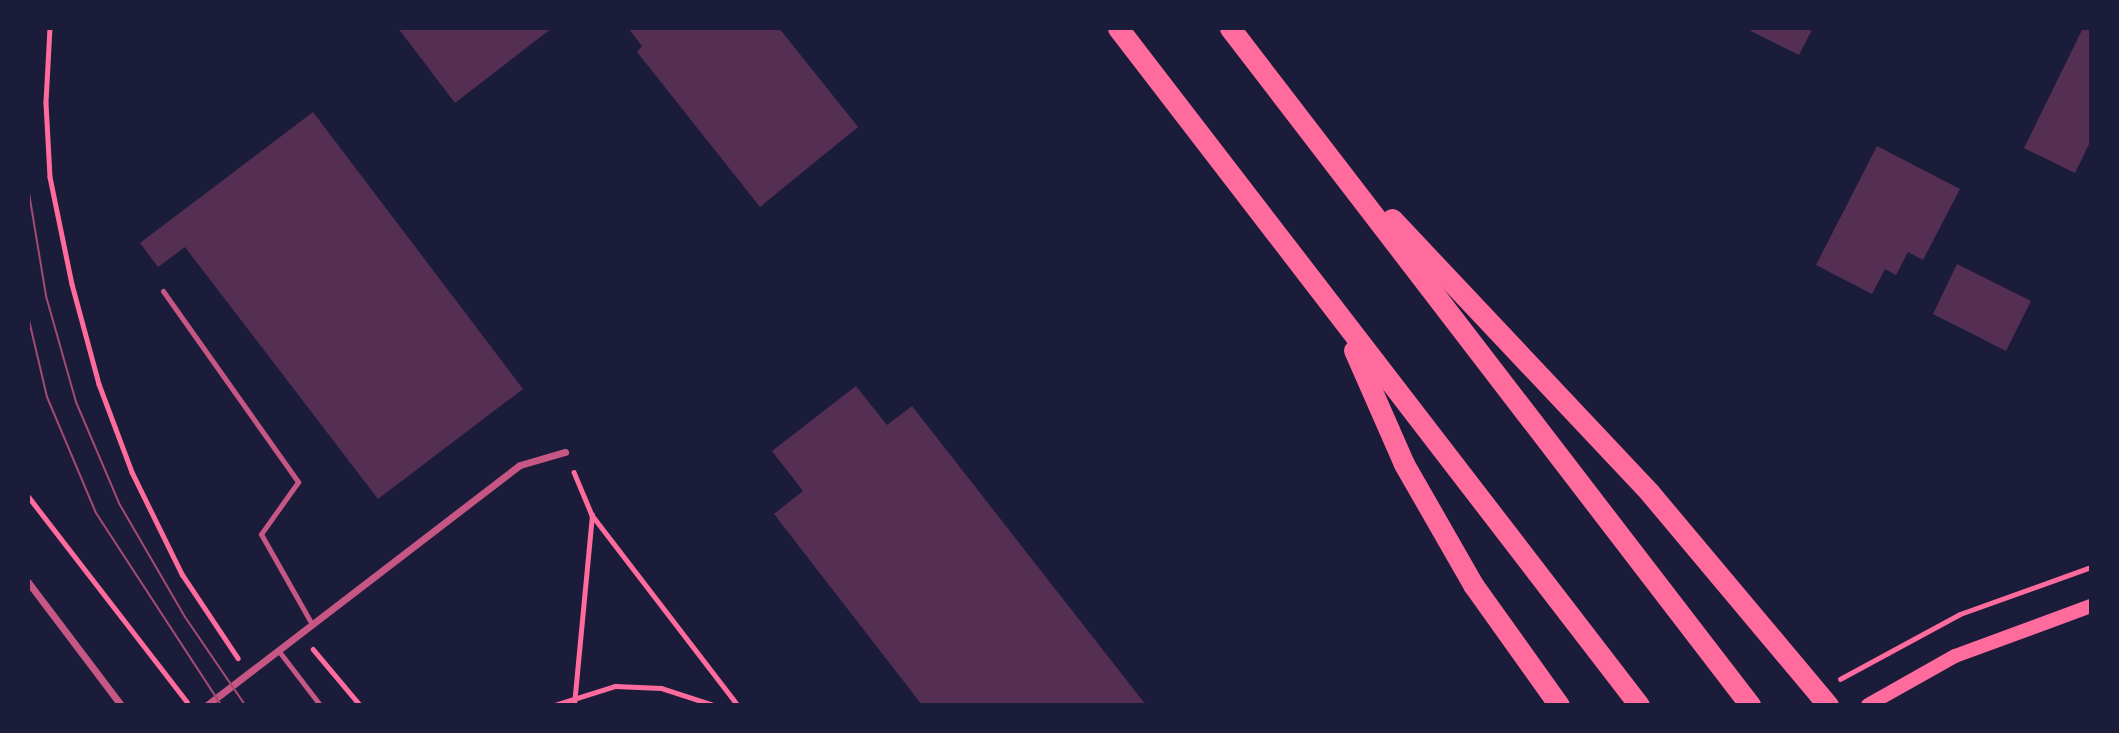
<!DOCTYPE html>
<html>
<head>
<meta charset="utf-8">
<style>
	body { margin:0 }
	#map { position:relative; width:2119px; height:733px; overflow:hidden; background:#1b1b3a; font-family:Bitter,serif }
	div>[style] { position:absolute }
	[style*='--x'] { left:calc(var(--x)*1px); top:calc(var(--y)*1px); width:calc(var(--w)*1px); rotate:calc(var(--a)*1deg) }
	.building>* { inset:0; background:#542f53 }
	.path>* { height:4.5px; margin:-2.25px; padding:0 2.25px; transform-origin:2.25px; border-radius:2.25px; background:#ff6b9d }
	.service>* { height:5px; margin:-2.5px; padding:0 2.5px; transform-origin:2.5px; border-radius:2.5px; background:#c65784 }
	.minor>* { height:7px; margin:-3.5px; padding:0 3.5px; transform-origin:3.5px; border-radius:3.5px; background:#c65784 }
	.secondary>* { height:14px; margin:-7px; padding:0 7px; transform-origin:7px; border-radius:7px; background:#ff6b9d }
	.motorway>* { height:21px; margin:-10.5px; padding:0 10.5px; transform-origin:10.5px; border-radius:10.5px; background:#ff6b9d }
	.tram>* { height:2px; margin:-1px; padding:0 1px; transform-origin:1px; border-radius:1px; background:#a44b75 }
	span { translate:-50% -50%; white-space:nowrap; text-align:center; line-height:1.15; -webkit-text-stroke:5px #1b1b3a; paint-order:stroke }
	.frame { position:absolute; inset:0; border:30px solid #1b1b3a; pointer-events:none }
</style>
</head>
<body>
<div id="map">
	<div class="building">
		<i style="clip-path:polygon(398px 28px,552px 28px,455px 103px)"></i>
		<i style="clip-path:polygon(628px 28px,779px 28px,858px 127px,760px 207px,637px 52px,642px 46px)"></i>
		<i style="clip-path:polygon(1745px 28px,1813px 28px,1799px 55px)"></i>
		<i style="clip-path:polygon(2083px 28px,2091px 28px,2091px 140px,2075px 173px,2024px 148px)"></i>
		<i style="clip-path:polygon(313px 112px,523px 389px,378px 499px,185px 247px,158px 267px,140px 243px)"></i>
		<i style="clip-path:polygon(1877px 146px,1960px 189px,1923px 260px,1908px 252px,1896px 275px,1885px 269px,1872px 294px,1816px 265px)"></i>
		<i style="clip-path:polygon(1957px 264px,2031px 301px,2006px 351px,1933px 314px)"></i>
		<i style="clip-path:polygon(856px 386px,887px 425px,912px 406px,1146px 705px,922px 705px,774px 514px,803px 491px,772px 451px)"></i>
	</div>
	<div class="path">
		<i style="--x:50;--y:28;--w:75;--a:93.1"></i>
		<i style="--x:46;--y:103;--w:74;--a:86.9"></i>
		<i style="--x:50;--y:177;--w:109;--a:78.4"></i>
		<i style="--x:72;--y:284;--w:104;--a:74.9"></i>
		<i style="--x:99;--y:384;--w:94;--a:69.4"></i>
		<i style="--x:132;--y:472;--w:114;--a:63.9"></i>
		<i style="--x:182;--y:574;--w:101;--a:56.3"></i>
		<i style="--x:574;--y:472;--w:47;--a:67.3"></i>
		<i style="--x:592;--y:515;--w:240;--a:52.5"></i>
		<i style="--x:28;--y:496;--w:260;--a:52.3"></i>
		<i style="--x:313;--y:649;--w:73;--a:50"></i>
		<i style="--x:1840;--y:679;--w:136;--a:-28.4"></i>
		<i style="--x:1960;--y:614;--w:139;--a:-19.7"></i>
		<i style="--x:555;--y:705;--w:63;--a:-17.6"></i>
		<i style="--x:615;--y:686;--w:46;--a:2.5"></i>
		<i style="--x:661;--y:688;--w:56;--a:17.8"></i>
		<i style="--x:574;--y:705;--w:191;--a:-84.6"></i>
	</div>
	<div class="service">
		<i style="--x:163;--y:291;--w:234;--a:54.7"></i>
		<i style="--x:298;--y:482;--w:64;--a:125.4"></i>
		<i style="--x:261;--y:534;--w:103;--a:60.5"></i>
		<i style="--x:278;--y:650;--w:69;--a:52.6"></i>
	</div>
	<div class="minor">
		<i style="--x:28;--y:582;--w:154;--a:52.9"></i>
		<i style="--x:207;--y:705;--w:394;--a:-37.5"></i>
		<i style="--x:520;--y:465;--w:47;--a:-16.1"></i>
	</div>
	<div class="secondary">
		<i style="--x:1868;--y:705;--w:100;--a:-29.4"></i>
		<i style="--x:1955;--y:656;--w:145;--a:-20.2"></i>
	</div>
	<div class="motorway">
		<i style="--x:1118;--y:28;--w:854;--a:52.42"></i>
		<i style="--x:1230;--y:28;--w:854;--a:52.47"></i>
		<i style="--x:1392;--y:219;--w:376;--a:46.7"></i>
		<i style="--x:1650;--y:493;--w:277;--a:50"></i>
		<i style="--x:1354;--y:350;--w:124;--a:66.3"></i>
		<i style="--x:1404;--y:464;--w:141;--a:60.2"></i>
		<i style="--x:1474;--y:586;--w:146;--a:54.5"></i>
	</div>
	<div class="tram">
		<i style="--x:28;--y:187;--w:110;--a:80.6"></i>
		<i style="--x:46;--y:296;--w:110;--a:74.2"></i>
		<i style="--x:76;--y:402;--w:112;--a:66.9"></i>
		<i style="--x:120;--y:505;--w:129;--a:59.9"></i>
		<i style="--x:185;--y:617;--w:107;--a:55.7"></i>
		<i style="--x:28;--y:316;--w:83;--a:76.8"></i>
		<i style="--x:47;--y:397;--w:126;--a:67.1"></i>
		<i style="--x:96;--y:513;--w:229;--a:56.9"></i>
	</div>
	<div class="frame"></div>
</div>
</body>
</html>
